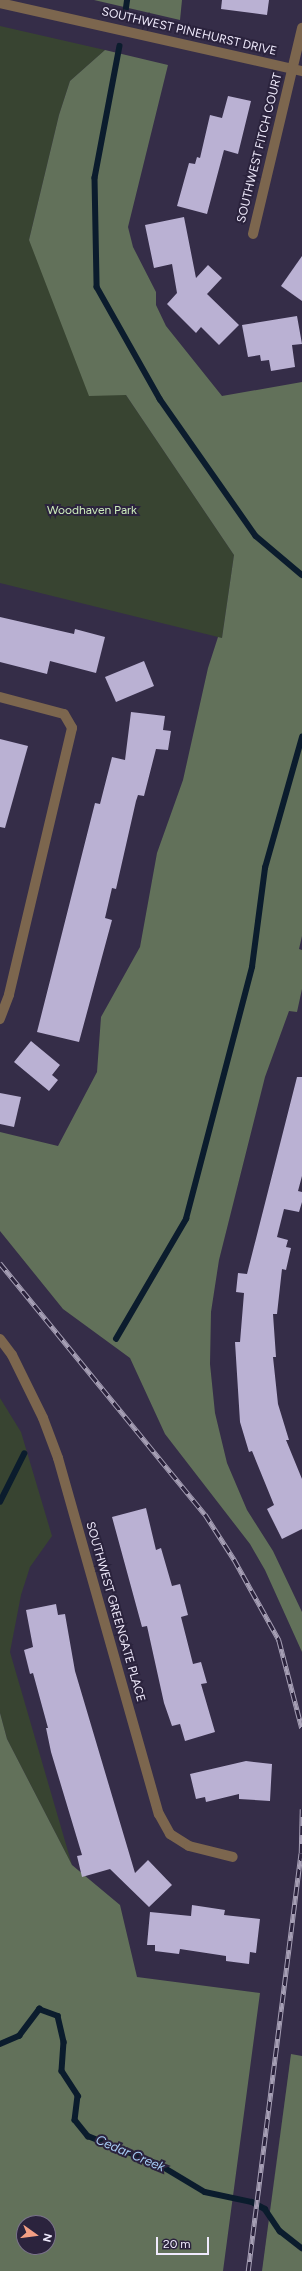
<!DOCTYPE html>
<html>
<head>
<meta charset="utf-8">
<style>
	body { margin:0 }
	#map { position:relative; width:302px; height:2271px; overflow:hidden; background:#352d48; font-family:Figtree,sans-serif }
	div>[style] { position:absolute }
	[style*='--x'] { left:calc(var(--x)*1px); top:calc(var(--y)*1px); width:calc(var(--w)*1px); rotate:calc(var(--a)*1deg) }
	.green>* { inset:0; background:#384431 }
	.forest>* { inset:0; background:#62715a }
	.stream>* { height:5.5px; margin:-2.75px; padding:0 2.75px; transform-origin:2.75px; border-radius:2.75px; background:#0b1c2d }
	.building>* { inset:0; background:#bab1d3 }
	.minor>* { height:10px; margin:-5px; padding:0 5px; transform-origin:5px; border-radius:5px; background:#7c664e }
	.rail>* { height:4.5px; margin-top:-2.25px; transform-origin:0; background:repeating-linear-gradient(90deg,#2b233d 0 9px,#a69fb5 0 18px); box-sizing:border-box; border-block:1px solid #a69fb5 }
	span { translate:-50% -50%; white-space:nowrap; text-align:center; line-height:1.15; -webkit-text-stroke:4px #2b233d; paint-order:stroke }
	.street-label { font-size:12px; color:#f0ebfd }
	.park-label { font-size:12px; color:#cdecbc }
	.water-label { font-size:13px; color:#a6ccf5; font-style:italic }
	.north { position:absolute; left:16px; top:2215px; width:40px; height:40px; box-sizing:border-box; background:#2b233d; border:1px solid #7a738a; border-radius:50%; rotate:104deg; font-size:11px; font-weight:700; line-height:16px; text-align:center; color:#f0ebfd }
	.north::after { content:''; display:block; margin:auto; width:14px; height:18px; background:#f39f84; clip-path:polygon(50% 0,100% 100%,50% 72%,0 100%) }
	.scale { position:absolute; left:156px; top:2237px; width:53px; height:18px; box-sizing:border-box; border:2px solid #f0ebfd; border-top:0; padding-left:5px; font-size:12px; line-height:14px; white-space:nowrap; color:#f0ebfd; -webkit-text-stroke:3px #2b233d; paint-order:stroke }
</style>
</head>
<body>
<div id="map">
	<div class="green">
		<i style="clip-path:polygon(0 26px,105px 50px,70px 81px,59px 115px,29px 240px,126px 395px,234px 555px,222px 638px,0 583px)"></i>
		<i style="clip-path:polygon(0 1398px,21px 1432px,52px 1536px,30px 1567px,21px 1595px,10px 1652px,72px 1865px,7px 1739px,0 1713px)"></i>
	</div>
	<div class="forest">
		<i style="clip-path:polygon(94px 0,182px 0,180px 20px)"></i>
		<i style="clip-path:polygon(105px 50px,168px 65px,128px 227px,133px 247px,156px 292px,156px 305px,166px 326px,222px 396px,302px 382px,302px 936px,299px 949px,302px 950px,302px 989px,297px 1012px,289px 1011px,265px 1077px,219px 1260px,211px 1312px,210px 1364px,215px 1413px,227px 1463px,247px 1510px,273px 1551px,302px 1612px,302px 1652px,265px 1570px,250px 1544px,165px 1434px,130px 1358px,63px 1309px,0 1231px,0 1132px,58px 1146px,97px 1072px,101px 1017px,140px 947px,157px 853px,183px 780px,208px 668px,218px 637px,222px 638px,234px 555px,126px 395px,89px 396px,29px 240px,59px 115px,70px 81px)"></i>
		<i style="clip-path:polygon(evenodd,0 1713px,7px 1739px,72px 1865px,120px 1905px,137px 1977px,260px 1993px,223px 2271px,0 2271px,0 1713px,24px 2223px,48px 2223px,48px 2247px,24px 2247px,24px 2223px)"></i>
		<i style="clip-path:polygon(291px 2054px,302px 2056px,302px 2271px,262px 2271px)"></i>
	</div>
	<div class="stream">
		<i style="--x:125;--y:15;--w:15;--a:-82"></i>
		<i style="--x:120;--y:46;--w:134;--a:100.7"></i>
		<i style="--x:95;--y:178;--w:109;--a:88.9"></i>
		<i style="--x:97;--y:287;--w:129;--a:60.6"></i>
		<i style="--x:160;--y:399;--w:167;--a:55"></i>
		<i style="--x:256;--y:536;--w:60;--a:40.3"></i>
		<i style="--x:116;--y:1339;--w:139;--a:-59.7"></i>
		<i style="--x:186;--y:1219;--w:260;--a:-75.3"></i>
		<i style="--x:252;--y:967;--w:100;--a:-82.5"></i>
		<i style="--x:265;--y:868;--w:136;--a:-74.2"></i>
		<i style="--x:0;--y:1502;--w:54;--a:-63.4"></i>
		<i style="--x:0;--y:2044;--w:21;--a:-23"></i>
		<i style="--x:19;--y:2036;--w:34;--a:-53"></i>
		<i style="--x:39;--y:2009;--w:20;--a:20"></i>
		<i style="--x:58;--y:2016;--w:27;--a:77"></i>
		<i style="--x:64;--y:2042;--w:29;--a:94"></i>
		<i style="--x:62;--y:2071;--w:30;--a:57"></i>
		<i style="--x:78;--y:2096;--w:24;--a:97"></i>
		<i style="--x:75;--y:2120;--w:21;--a:51"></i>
		<i style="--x:88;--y:2136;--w:78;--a:21.9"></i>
		<i style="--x:160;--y:2165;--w:52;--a:31"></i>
		<i style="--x:205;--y:2192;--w:48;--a:12"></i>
		<i style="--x:252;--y:2202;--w:15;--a:28"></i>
		<i style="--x:265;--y:2209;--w:27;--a:56"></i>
		<i style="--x:280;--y:2231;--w:28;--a:38"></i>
	</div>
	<div class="building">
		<i style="clip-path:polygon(222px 0,269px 0,267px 15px,221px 9px)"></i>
		<i style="clip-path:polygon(228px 96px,251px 101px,238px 154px,224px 150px,207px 214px,177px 206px,189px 163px,195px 164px,197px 157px,200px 158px,210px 115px,222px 118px)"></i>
		<i style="clip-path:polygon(184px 217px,196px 278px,208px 265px,222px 278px,207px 294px,239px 325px,219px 345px,201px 327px,196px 333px,167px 304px,177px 293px,172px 264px,154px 268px,145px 225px)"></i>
		<i style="clip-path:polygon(302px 256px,302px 301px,281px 286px)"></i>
		<i style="clip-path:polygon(297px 316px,302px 344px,292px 345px,295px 367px,271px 371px,269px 360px,261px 361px,260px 355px,248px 357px,242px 325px)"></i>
		<i style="clip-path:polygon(0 617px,74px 634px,75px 629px,105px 637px,96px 673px,50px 661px,47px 674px,0 662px)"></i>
		<i style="clip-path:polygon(144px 661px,154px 686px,116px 702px,105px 677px)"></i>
		<i style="clip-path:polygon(131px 712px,165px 716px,163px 730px,171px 731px,168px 750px,156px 749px,144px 796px,138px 795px,136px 801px,116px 889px,112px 888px,105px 918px,112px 920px,79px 1042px,37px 1032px,95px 803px,100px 804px,112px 757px,125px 760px)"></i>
		<i style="clip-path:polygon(0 739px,28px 746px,5px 828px,0 827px)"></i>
		<i style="clip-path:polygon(31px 1041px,60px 1065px,52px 1075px,58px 1080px,49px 1091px,14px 1062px)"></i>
		<i style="clip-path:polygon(297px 1077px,302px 1077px,302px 1176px,298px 1191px,302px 1192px,302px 1202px,299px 1212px,284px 1209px,277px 1237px,288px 1240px,286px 1247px,291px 1248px,286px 1270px,282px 1269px,277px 1314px,273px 1314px,276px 1357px,273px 1357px,278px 1404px,289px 1440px,286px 1440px,302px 1479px,302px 1529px,282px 1539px,267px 1509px,274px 1505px,252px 1451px,249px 1452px,240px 1422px,235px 1342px,240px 1342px,244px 1293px,236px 1292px,238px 1273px,247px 1274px)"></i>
		<i style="clip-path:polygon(0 1093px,21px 1097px,14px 1127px,0 1124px)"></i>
		<i style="clip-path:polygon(146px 1508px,156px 1550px,161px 1548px,172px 1586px,180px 1584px,188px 1615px,181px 1617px,193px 1664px,201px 1662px,207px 1683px,201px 1684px,215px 1732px,185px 1741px,180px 1724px,172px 1726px,164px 1703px,147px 1626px,142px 1627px,112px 1517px)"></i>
		<i style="clip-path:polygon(56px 1604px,58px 1615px,65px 1614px,75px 1671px,135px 1873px,148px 1860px,172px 1885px,149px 1907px,110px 1869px,82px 1877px,77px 1856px,82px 1855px,51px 1752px,46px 1728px,48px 1728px,33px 1673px,30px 1674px,24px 1650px,33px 1647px,26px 1610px)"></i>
		<i style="clip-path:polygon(246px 1761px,272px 1764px,270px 1801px,239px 1799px,239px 1794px,206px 1802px,205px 1797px,196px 1799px,190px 1774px)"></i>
		<i style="clip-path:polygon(192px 1905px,225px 1910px,224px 1915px,260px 1919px,256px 1953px,250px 1952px,249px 1964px,226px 1961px,226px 1956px,180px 1949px,179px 1954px,155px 1951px,155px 1945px,147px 1945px,150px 1912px,191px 1916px)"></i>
	</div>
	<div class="minor">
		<i style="--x:0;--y:3;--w:310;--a:12.7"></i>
		<i style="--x:253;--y:234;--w:212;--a:-76.6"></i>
		<i style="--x:0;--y:697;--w:66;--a:14.9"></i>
		<i style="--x:64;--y:714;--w:16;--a:60"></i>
		<i style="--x:72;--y:728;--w:274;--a:103.3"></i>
		<i style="--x:9;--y:995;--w:26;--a:111"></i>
		<i style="--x:0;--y:1339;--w:20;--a:53"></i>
		<i style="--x:12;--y:1355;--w:70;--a:63.8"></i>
		<i style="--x:43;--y:1418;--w:43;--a:69.4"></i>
		<i style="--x:58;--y:1458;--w:370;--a:74.2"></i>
		<i style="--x:159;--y:1814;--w:23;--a:61"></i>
		<i style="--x:170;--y:1834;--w:22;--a:32"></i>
		<i style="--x:189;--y:1846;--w:45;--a:14"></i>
	</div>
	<div class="rail">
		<i style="--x:0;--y:1263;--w:324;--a:50.8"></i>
		<i style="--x:205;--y:1514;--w:54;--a:57.2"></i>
		<i style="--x:234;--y:1559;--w:93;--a:60.9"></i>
		<i style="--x:279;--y:1640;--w:91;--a:75.4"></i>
		<i style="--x:248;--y:2271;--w:421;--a:-82.8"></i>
		<i style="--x:301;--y:1853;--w:44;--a:-88.7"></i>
	</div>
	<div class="street-label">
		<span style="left:189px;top:32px;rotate:13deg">SOUTHWEST PINEHURST DRIVE</span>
		<span style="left:260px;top:148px;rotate:-76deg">SOUTHWEST FITCH COURT</span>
		<span style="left:115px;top:1612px;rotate:74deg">SOUTHWEST GREENGATE PLACE</span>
	</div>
	<div class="park-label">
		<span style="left:92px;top:511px">Woodhaven Park</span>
	</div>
	<div class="water-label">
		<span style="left:130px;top:2154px;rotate:23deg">Cedar Creek</span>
	</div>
	<div class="north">N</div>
	<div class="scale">20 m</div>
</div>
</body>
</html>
